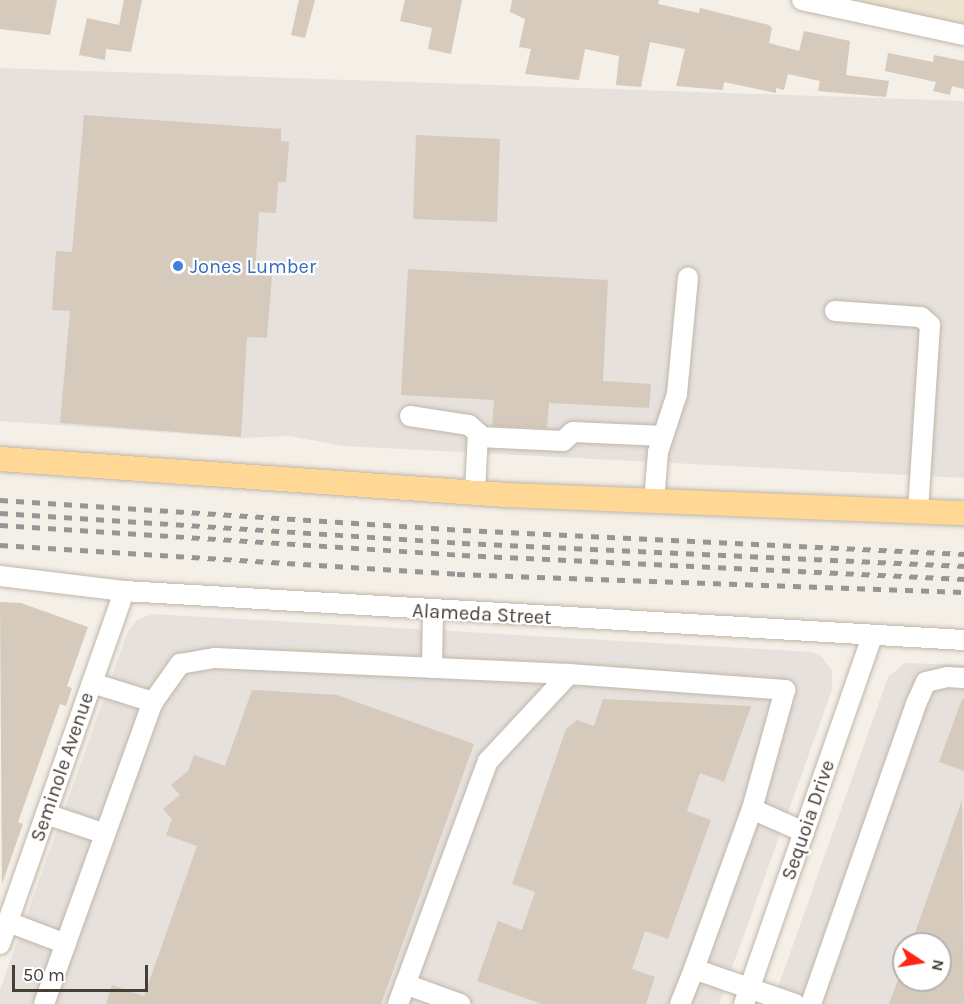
<!DOCTYPE html>
<html>
<head>
<meta charset="utf-8">
<style>
	body { margin:0 }
	#map { position:relative; width:964px; height:1004px; overflow:hidden; background:#f4efe7; font-family:Karla,sans-serif }
	div>[style] { position:absolute }
	[style*='--x'] { left:calc(var(--x)*1px); top:calc(var(--y)*1px); width:calc(var(--w)*1px); rotate:calc(var(--a)*1deg) }
	.industrial>* { inset:0; background:#e6e1dc }
	.education>* { inset:0; background:#ede3d0 }
	.building>* { inset:0; background:#d6cabc }
	.roads { filter:drop-shadow(0 0 2px #c0b6a9) drop-shadow(0 0 2px #c0b6a9) }
	.minor>* { height:20px; margin:-10px; padding:0 10px; transform-origin:10px; border-radius:10px; background:#fff }
	.major>* { height:24px; margin:-12px; padding:0 12px; transform-origin:12px; border-radius:12px; background:#ffd895 }
	.rail>* { height:4.5px; margin-top:-2.25px; transform-origin:0; background:repeating-linear-gradient(90deg,#969696 0 8px,transparent 0 16px) }
	.dots>* { width:16px; height:16px; translate:-50% -50%; box-sizing:border-box; border:3px solid #fff; border-radius:50% }
	span { translate:-50% -50%; white-space:nowrap; text-align:center; line-height:1.15; -webkit-text-stroke:4.5px #fff; paint-order:stroke }
	.shop-label { font-size:20px; color:#366cbe }
	.left { translate:0 -50%; text-align:left }
	.street-label { font-size:20px; color:#473f36 }
	.north { position:absolute; left:892px; top:932px; width:60px; height:60px; box-sizing:border-box; background:#fff; border:2px solid #b5b2af; border-radius:50%; rotate:102deg; font-size:16px; font-weight:700; line-height:24px; text-align:center; color:#473f36 }
	.north::after { content:''; display:block; margin:auto; width:21px; height:27px; background:#ff2413; clip-path:polygon(50% 0,100% 100%,50% 72%,0 100%) }
	.scale { position:absolute; left:12px; top:965px; width:136px; height:27px; box-sizing:border-box; border:3px solid #473f36; border-top:0; padding-left:8px; font-size:18px; line-height:21px; white-space:nowrap; color:#473f36; -webkit-text-stroke:4px #fff; paint-order:stroke }
</style>
</head>
<body>
<div id="map">
	<div class="industrial">
		<i style="clip-path:polygon(0 68px,964px 101px,964px 478px,344px 446px,290px 436px,244px 438px,0 421px)"></i>
		<i style="clip-path:polygon(152px 614px,812px 652px,822px 657px,832px 671px,832px 690px,719px 1004px,0 1004px,0 990px,128px 631px,137px 620px)"></i>
		<i style="clip-path:polygon(evenodd,905px 663px,964px 665px,964px 1004px,772px 1004px,888px 677px,905px 663px,904px 944px,940px 944px,940px 980px,904px 980px,904px 944px)"></i>
	</div>
	<div class="education">
		<i style="clip-path:polygon(841px 0,964px 0,964px 27px)"></i>
	</div>
	<div class="building">
		<i style="clip-path:polygon(0 0,57px 0,50px 35px,0 29px)"></i>
		<i style="clip-path:polygon(124px 0,142px 0,131px 52px,106px 49px,105px 60px,79px 55px,87px 18px,119px 25px)"></i>
		<i style="clip-path:polygon(299px 0,315px 0,305px 38px,291px 35px)"></i>
		<i style="clip-path:polygon(405px 0,462px 0,451px 54px,428px 49px,432px 28px,400px 21px)"></i>
		<i style="clip-path:polygon(512px 0,659px 0,658px 4px,699px 13px,700px 8px,769px 25px,772px 28px,769px 43px,799px 51px,804px 31px,850px 41px,846px 75px,889px 81px,886px 97px,818px 91px,820px 81px,788px 74px,784px 90px,776px 88px,776px 93px,724px 82px,723px 90px,676px 86px,685px 49px,650px 42px,641px 87px,616px 85px,619px 56px,585px 49px,579px 80px,525px 74px,531px 49px,519px 47px,525px 19px,510px 12px)"></i>
		<i style="clip-path:polygon(888px 53px,933px 62px,934px 55px,964px 61px,964px 89px,952px 86px,950px 95px,933px 91px,936px 82px,885px 71px)"></i>
		<i style="clip-path:polygon(84px 115px,281px 129px,281px 141px,289px 142px,286px 182px,278px 182px,276px 213px,259px 212px,255px 275px,272px 276px,267px 338px,247px 337px,241px 437px,60px 423px,70px 311px,52px 310px,56px 251px,72px 252px)"></i>
		<i style="clip-path:polygon(416px 135px,500px 139px,497px 222px,413px 219px)"></i>
		<i style="clip-path:polygon(408px 269px,608px 280px,603px 381px,651px 384px,649px 408px,549px 403px,547px 428px,492px 426px,494px 400px,401px 395px)"></i>
		<i style="clip-path:polygon(0 602px,21px 603px,88px 627px,67px 686px,72px 688px,66px 706px,60px 704px,18px 822px,23px 824px,2px 884px)"></i>
		<i style="clip-path:polygon(252px 690px,337px 695px,474px 744px,381px 1004px,106px 1004px,112px 985px,144px 996px,197px 846px,166px 835px,172px 819px,163px 809px,180px 795px,171px 785px,188px 771px,194px 755px,225px 766px)"></i>
		<i style="clip-path:polygon(603px 699px,751px 706px,724px 782px,700px 773px,687px 811px,711px 820px,668px 939px,645px 931px,632px 969px,655px 977px,646px 1004px,542px 1004px,477px 981px,498px 921px,522px 930px,535px 892px,512px 884px,566px 729px,577px 720px,594px 726px)"></i>
		<i style="clip-path:polygon(962px 699px,964px 699px,964px 771px,939px 762px)"></i>
		<i style="clip-path:polygon(962px 800px,964px 1004px,889px 1004px,898px 980px,940px 980px,940px 944px,911px 944px)"></i>
	</div>
	<div class="roads">
		<div class="minor">
			<i style="--x:802;--y:0;--w:166;--a:12.2"></i>
			<i style="--x:835;--y:311;--w:86;--a:4"></i>
			<i style="--x:921;--y:317;--w:12;--a:42"></i>
			<i style="--x:930;--y:325;--w:187;--a:93.7"></i>
			<i style="--x:410;--y:416;--w:60;--a:8.7"></i>
			<i style="--x:469;--y:425;--w:12;--a:42"></i>
			<i style="--x:478;--y:433;--w:60;--a:92.9"></i>
			<i style="--x:479;--y:437;--w:84;--a:2.7"></i>
			<i style="--x:563;--y:441;--w:13;--a:-42"></i>
			<i style="--x:573;--y:432;--w:90;--a:2.5"></i>
			<i style="--x:654;--y:501;--w:49;--a:-85.3"></i>
			<i style="--x:658;--y:452;--w:61;--a:-71.9"></i>
			<i style="--x:677;--y:394;--w:117;--a:-84.6"></i>
			<i style="--x:0;--y:576;--w:125;--a:6.9"></i>
			<i style="--x:124;--y:591;--w:841;--a:3.34"></i>
			<i style="--x:432;--y:668;--w:57;--a:-89"></i>
			<i style="--x:92;--y:683;--w:64;--a:17.3"></i>
			<i style="--x:46;--y:814;--w:62;--a:18.7"></i>
			<i style="--x:8;--y:922;--w:62;--a:20.8"></i>
			<i style="--x:0;--y:944;--w:374;--a:-70.6"></i>
			<i style="--x:405;--y:984;--w:59;--a:20"></i>
			<i style="--x:44;--y:1004;--w:321;--a:-70.2"></i>
			<i style="--x:153;--y:702;--w:47;--a:-54.6"></i>
			<i style="--x:180;--y:664;--w:36;--a:-10"></i>
			<i style="--x:215;--y:658;--w:354;--a:2.6"></i>
			<i style="--x:398;--y:1004;--w:259;--a:-69.7"></i>
			<i style="--x:488;--y:761;--w:119;--a:-47"></i>
			<i style="--x:569;--y:674;--w:217;--a:4.2"></i>
			<i style="--x:785;--y:690;--w:123;--a:105.5"></i>
			<i style="--x:680;--y:1004;--w:38;--a:-68"></i>
			<i style="--x:744;--y:1004;--w:390;--a:-70.8"></i>
			<i style="--x:795;--y:1004;--w:107;--a:-160.9"></i>
			<i style="--x:694;--y:969;--w:170;--a:-70.1"></i>
			<i style="--x:752;--y:809;--w:57;--a:23.9"></i>
			<i style="--x:811;--y:1004;--w:318;--a:-70.7"></i>
			<i style="--x:916;--y:704;--w:24;--a:-66"></i>
			<i style="--x:926;--y:682;--w:22;--a:-13"></i>
			<i style="--x:947;--y:677;--w:17;--a:3"></i>
		</div>
		<div class="major">
			<i style="--x:0;--y:459;--w:507;--a:4.07"></i>
			<i style="--x:506;--y:495;--w:458;--a:2.3"></i>
		</div>
	</div>
	<div class="rail">
		<i style="--x:0;--y:500;--w:464;--a:3.7"></i>
		<i style="--x:463;--y:530;--w:502;--a:2.74"></i>
		<i style="--x:0;--y:513;--w:463;--a:3.7"></i>
		<i style="--x:462;--y:543;--w:503;--a:2.62"></i>
		<i style="--x:0;--y:525;--w:463;--a:3.7"></i>
		<i style="--x:462;--y:555;--w:503;--a:2.74"></i>
		<i style="--x:0;--y:545;--w:458;--a:3.6"></i>
		<i style="--x:457;--y:574;--w:507;--a:2.03"></i>
	</div>
	<div class="dots">
		<i style="left:178px;top:266px;background:#3f7fe0"></i>
	</div>
	<div class="shop-label">
		<span class="left" style="left:190px;top:266px">Jones Lumber</span>
	</div>
	<div class="street-label">
		<span style="left:482px;top:614px;rotate:3deg">Alameda Street</span>
		<span style="left:62px;top:767px;rotate:-71deg">Seminole Avenue</span>
		<span style="left:808px;top:820px;rotate:-71deg">Sequoia Drive</span>
	</div>
	<div class="north">N</div>
	<div class="scale">50 m</div>
</div>
</body>
</html>
